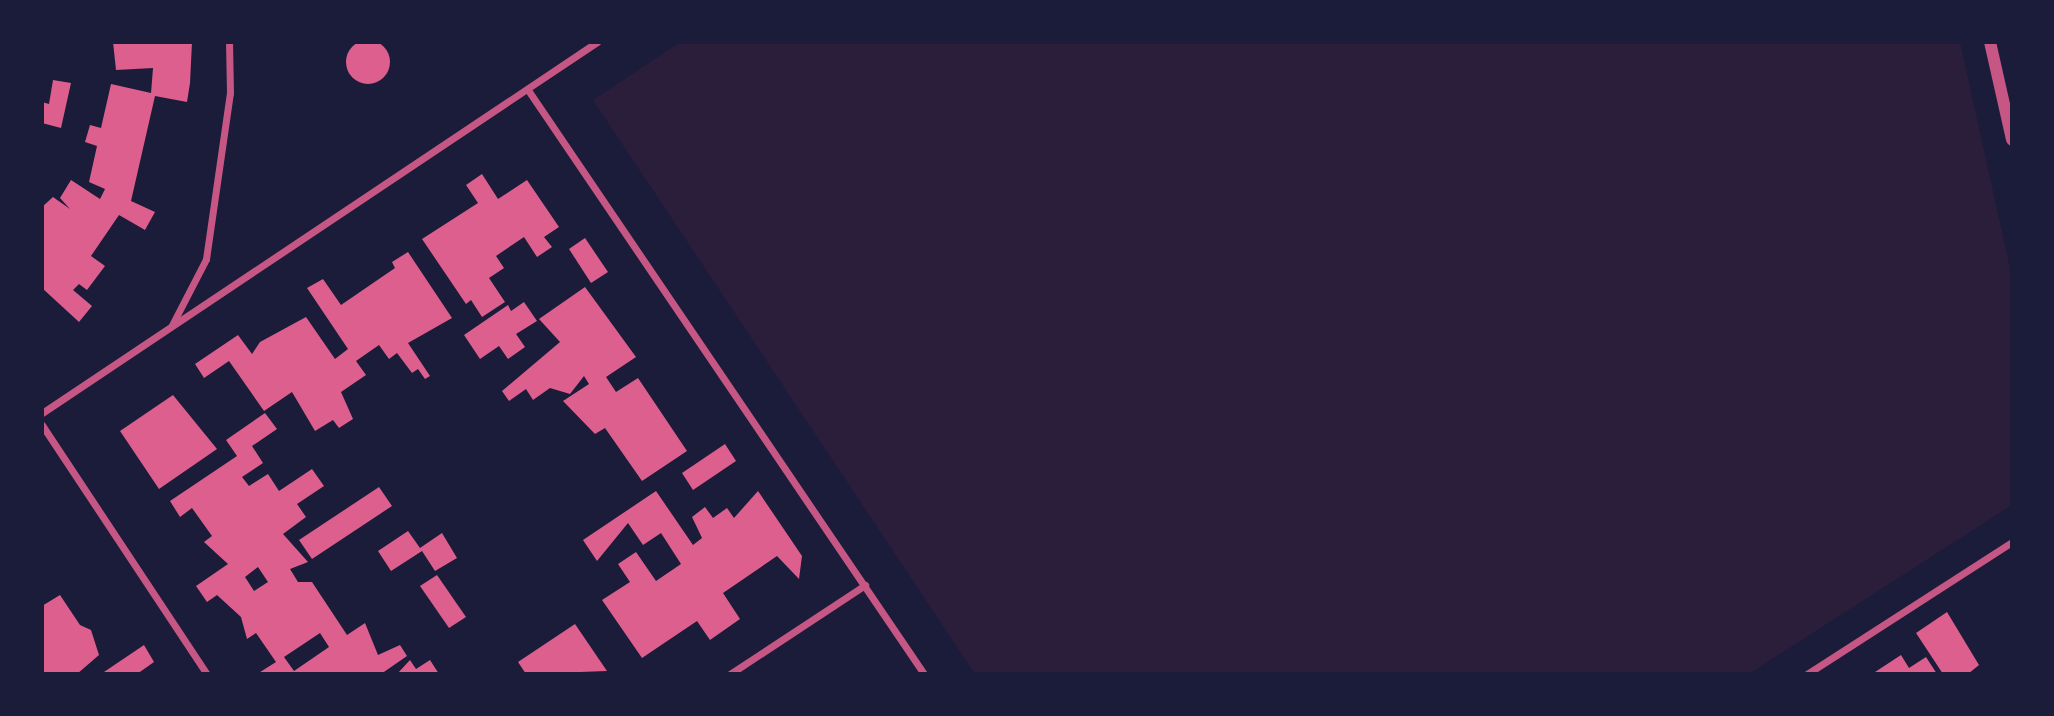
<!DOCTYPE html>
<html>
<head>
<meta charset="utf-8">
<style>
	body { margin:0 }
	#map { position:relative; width:2054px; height:716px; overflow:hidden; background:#1b1b3a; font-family:Poppins,sans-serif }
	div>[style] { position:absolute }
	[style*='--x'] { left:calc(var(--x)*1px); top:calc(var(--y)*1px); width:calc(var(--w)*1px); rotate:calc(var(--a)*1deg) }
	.green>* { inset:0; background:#2a1e3b }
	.building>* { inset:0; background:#dd5f8e }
	.round { border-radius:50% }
	.minor>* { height:7px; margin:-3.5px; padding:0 3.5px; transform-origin:3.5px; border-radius:3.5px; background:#c65784 }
	.tertiary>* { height:12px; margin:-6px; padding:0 6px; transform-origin:6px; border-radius:6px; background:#c65784 }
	span { translate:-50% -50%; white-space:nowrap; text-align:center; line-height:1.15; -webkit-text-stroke:5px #1b1b3a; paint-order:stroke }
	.frame { position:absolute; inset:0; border:44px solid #1b1b3a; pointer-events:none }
</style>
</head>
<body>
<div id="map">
	<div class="green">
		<i style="clip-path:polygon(680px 42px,1960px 42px,2012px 277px,2012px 505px,1749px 674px,975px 674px,593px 100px)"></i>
	</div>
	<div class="building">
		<i class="round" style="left:346px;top:40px;width:44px;height:44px"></i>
		<i style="clip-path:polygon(113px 42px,192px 42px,190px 83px,187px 102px,155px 96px,131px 201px,155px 212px,145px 230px,119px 215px,91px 256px,105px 266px,87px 290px,79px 284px,73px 290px,92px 306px,79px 322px,42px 288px,42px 207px,53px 197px,70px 209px,60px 198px,71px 180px,100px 199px,105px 189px,89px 182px,97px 146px,85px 142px,90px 125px,101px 128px,111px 84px,151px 93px,153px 68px,116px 70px)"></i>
		<i style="clip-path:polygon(53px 80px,71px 83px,61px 128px,42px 123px,42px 102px,49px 104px)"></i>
		<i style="clip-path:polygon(482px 174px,498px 199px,527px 180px,559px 227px,544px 237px,552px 247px,537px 257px,524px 237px,496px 256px,504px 268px,489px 278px,505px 302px,482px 317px,471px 300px,466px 304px,422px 239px,478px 203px,466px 185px)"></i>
		<i style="clip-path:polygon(585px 238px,608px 272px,591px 283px,569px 249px)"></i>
		<i style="clip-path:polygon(408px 252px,452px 318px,408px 343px,430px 376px,425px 379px,418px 369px,412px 373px,397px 353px,389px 359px,379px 345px,356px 361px,366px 375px,341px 392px,353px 419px,339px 428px,333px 420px,315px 431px,292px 392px,264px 411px,229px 361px,204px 378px,195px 364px,238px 335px,252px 354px,260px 342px,306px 317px,335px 359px,348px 349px,307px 288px,323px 279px,341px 305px,395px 268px,392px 262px)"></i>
		<i style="clip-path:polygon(585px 287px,636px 357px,606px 377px,616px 392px,638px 378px,687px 451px,642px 481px,605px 428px,595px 434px,563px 401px,589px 384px,584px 376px,570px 394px,550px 388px,533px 400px,526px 389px,509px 401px,502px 391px,560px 342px,539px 319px)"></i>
		<i style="clip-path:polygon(524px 302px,537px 321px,516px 334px,525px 347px,508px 359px,499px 346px,480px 359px,464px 335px,508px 305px,511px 311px)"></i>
		<i style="clip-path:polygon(173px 395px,217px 449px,159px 489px,120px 431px)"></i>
		<i style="clip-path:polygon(evenodd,265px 413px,277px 429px,252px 446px,263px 463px,242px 477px,249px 486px,268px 474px,279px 491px,312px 469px,324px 486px,297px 504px,306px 517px,283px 534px,308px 562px,290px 569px,298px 582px,312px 582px,347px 635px,365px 623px,378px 655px,400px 645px,407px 656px,381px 674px,257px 674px,276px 662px,256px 633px,247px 639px,241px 617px,217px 595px,207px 602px,196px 586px,228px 564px,204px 542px,212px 536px,192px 508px,180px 517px,170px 501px,237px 456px,226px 440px,265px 413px,258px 567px,268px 582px,254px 591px,245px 577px,258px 567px,265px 413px,320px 633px,329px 647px,294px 671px,284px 657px,320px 633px)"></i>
		<i style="clip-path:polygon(725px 444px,736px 461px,693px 490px,682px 473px)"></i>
		<i style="clip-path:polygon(379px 487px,392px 506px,312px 559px,299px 540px)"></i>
		<i style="clip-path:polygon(656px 491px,693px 545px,702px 538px,692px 517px,705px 507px,713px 518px,727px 508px,734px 518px,758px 491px,802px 556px,799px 579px,777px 556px,723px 593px,740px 619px,710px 640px,697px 621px,642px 658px,602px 600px,630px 582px,618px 564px,636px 552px,656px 581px,681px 564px,661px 533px,643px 545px,628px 523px,597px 561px,583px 540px)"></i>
		<i style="clip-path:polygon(408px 531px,420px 548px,442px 533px,457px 558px,435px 571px,422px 551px,391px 571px,378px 551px)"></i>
		<i style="clip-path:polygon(437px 575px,466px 617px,449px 628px,420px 586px)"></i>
		<i style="clip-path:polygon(60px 595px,80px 625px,91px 630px,99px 655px,77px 674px,42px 674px,42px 606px)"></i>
		<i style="clip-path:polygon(1947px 612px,1979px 665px,1968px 674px,1943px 674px,1916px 633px)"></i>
		<i style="clip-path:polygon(575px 624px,607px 671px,526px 674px,518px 662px)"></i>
		<i style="clip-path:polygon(144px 645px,154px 662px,137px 674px,101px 674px)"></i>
		<i style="clip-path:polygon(1901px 655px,1909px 668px,1926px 657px,1937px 674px,1872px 674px)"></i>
		<i style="clip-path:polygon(410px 660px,416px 669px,430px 660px,439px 674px,397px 674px)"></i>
	</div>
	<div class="minor">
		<i style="--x:528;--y:90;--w:706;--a:55.86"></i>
		<i style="--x:172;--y:325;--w:74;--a:-62.7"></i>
		<i style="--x:206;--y:259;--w:168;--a:-81.8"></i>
		<i style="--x:230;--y:93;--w:51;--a:-91.1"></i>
		<i style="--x:42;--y:413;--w:668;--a:-33.76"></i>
		<i style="--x:42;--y:425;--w:299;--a:56.5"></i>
		<i style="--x:730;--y:674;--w:162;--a:-33.4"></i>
		<i style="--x:1807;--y:674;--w:244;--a:-32.8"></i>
	</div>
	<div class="tertiary">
		<i style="--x:1990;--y:42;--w:100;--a:77.3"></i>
	</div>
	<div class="frame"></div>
</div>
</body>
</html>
